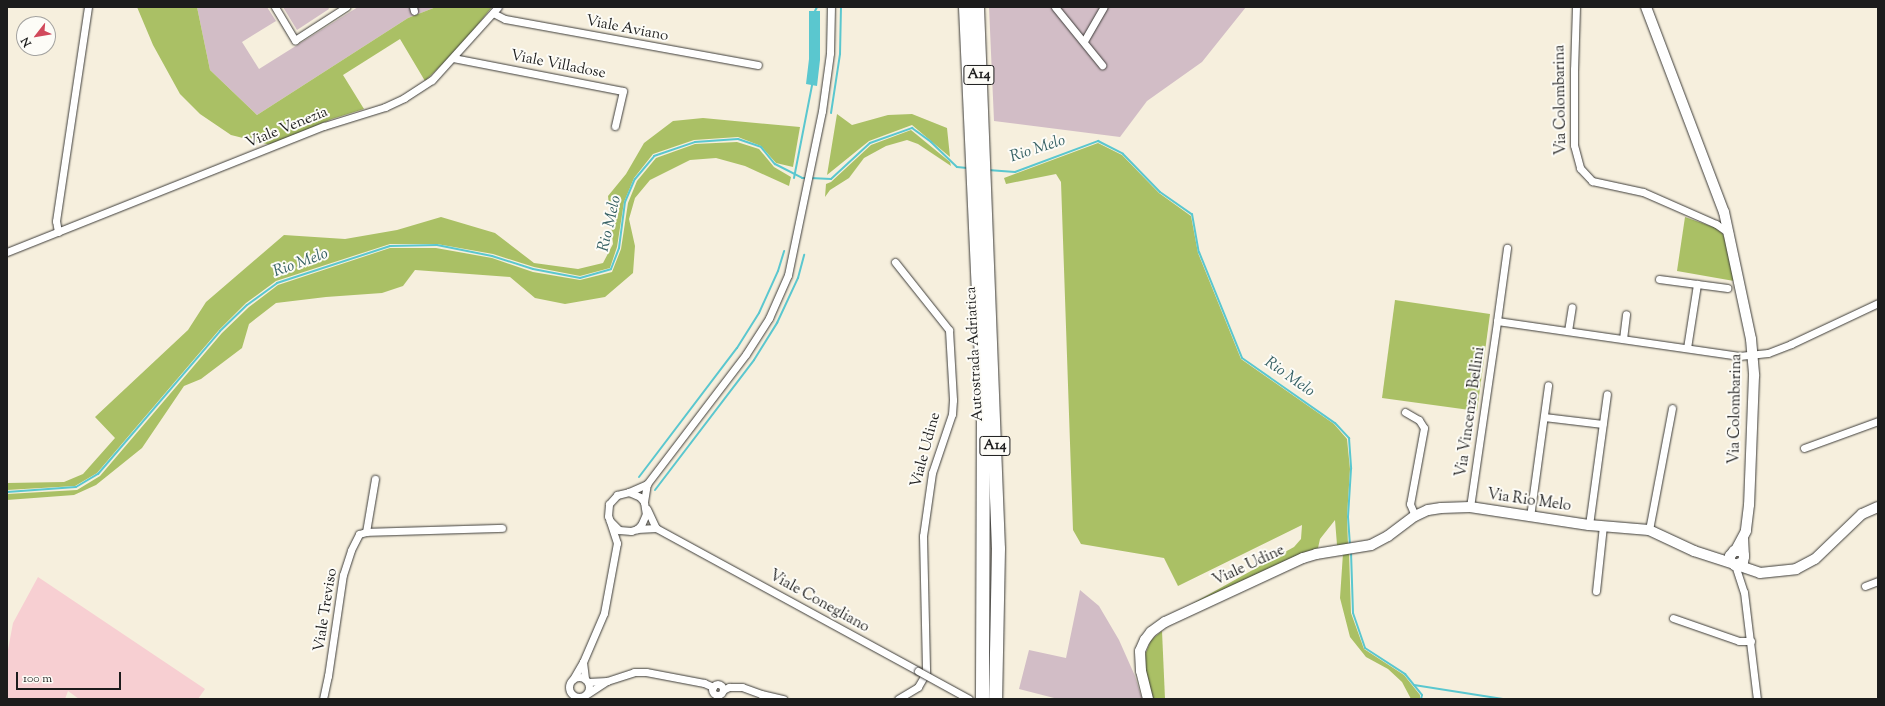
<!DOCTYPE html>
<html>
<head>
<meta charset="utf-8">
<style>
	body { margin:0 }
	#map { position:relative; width:1885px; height:706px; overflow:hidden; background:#f6efdd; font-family:"Sorts Mill Goudy",serif }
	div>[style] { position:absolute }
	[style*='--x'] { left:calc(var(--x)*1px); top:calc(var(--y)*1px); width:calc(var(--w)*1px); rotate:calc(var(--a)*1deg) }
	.built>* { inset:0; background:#f7cfd2 }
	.industrial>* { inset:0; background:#d2bdc6 }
	.green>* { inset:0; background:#aac065 }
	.water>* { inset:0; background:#5ac7cf }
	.stream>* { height:2px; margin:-1px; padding:0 1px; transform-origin:1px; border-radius:1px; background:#5ac7cf }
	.roads { filter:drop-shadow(0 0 1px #3d3c39) drop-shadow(0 0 1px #3d3c39) }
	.street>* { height:7px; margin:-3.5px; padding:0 3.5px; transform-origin:3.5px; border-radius:3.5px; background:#fff }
	.street>.ring { margin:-3.5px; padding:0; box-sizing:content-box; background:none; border:7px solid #fff; border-radius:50% }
	.secondary>* { height:10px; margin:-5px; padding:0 5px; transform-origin:5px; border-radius:5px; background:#fff }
	.highway>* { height:13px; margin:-6.5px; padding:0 6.5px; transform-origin:6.5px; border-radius:6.5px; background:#fff }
	.bridges { filter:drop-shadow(0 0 1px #3d3c39) drop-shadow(0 0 1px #3d3c39) }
	.street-bridge>* { height:7px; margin:-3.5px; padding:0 3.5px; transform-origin:3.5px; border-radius:3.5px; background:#fff }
	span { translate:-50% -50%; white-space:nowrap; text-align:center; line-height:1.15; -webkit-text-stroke:4px #fdfcf7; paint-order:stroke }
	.shield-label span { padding:1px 3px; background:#fdfcf7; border:1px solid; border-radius:3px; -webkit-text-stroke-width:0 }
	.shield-label { font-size:14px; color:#1c1c1c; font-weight:700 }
	.street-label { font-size:15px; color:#1c1c1c }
	.water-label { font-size:16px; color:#356064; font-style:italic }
	.frame { position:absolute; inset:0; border:8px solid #1c1c1c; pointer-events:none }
	.north { position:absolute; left:16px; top:16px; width:40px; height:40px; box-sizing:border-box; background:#fdfcf7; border:1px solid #a3a29f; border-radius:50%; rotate:239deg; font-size:11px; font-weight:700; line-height:16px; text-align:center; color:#1c1c1c }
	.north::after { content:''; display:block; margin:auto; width:14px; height:18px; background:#d1495b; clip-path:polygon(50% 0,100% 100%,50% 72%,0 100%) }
	.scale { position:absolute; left:16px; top:672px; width:105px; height:18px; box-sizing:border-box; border:2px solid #1c1c1c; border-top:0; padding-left:5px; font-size:12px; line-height:14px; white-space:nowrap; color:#1c1c1c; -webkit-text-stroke:3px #fdfcf7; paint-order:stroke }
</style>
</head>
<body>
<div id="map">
	<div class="built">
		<i style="clip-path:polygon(38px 577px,205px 689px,198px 699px,79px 699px,68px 691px,65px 699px,7px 699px,7px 655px,13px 623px)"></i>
	</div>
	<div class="industrial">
		<i style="clip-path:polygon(197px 7px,267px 7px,276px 21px,242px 42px,259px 69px,358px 7px,436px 7px,408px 18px,257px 115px,210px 70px)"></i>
		<i style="clip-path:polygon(283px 7px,328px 7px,329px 9px,297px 30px)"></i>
		<i style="clip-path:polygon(989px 7px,1246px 7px,1202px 62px,1147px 101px,1120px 137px,994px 121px)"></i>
		<i style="clip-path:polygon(1080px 590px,1099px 606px,1119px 640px,1135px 676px,1142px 699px,1058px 699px,1019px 689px,1029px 650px,1066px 658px)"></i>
	</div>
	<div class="green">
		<i style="clip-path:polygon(137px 7px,197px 7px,210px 70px,257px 115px,408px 18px,436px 7px,492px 7px,458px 49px,425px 81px,400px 39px,343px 75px,364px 109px,332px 119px,271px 145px,231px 135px,200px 114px,180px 94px,153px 45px)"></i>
		<i style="clip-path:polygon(837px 114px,852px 125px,888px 115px,912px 114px,947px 128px,950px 157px,912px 125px,869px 141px,827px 175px)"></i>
		<i style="clip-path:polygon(703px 118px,800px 127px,793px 167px,776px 163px,761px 146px,738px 137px,694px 140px,653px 154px,634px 178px,624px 202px,617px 247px,610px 268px,580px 276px,534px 267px,493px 254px,437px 244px,390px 244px,276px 281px,246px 303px,219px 330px,97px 473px,75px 486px,7px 490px,7px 483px,64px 482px,83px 474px,115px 438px,95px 417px,188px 330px,206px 302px,284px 235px,345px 239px,397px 230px,441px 217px,495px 233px,534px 263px,578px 269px,603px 263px,613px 244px,608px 196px,626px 174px,644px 143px,673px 121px)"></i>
		<i style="clip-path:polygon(911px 130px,950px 162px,951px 166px,918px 144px,907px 140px,886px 146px,864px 158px,849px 178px,830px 190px,825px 197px,826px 184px,831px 182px,871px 145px)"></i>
		<i style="clip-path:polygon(737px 142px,759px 149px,774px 167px,791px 177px,789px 186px,745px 166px,716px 158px,690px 160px,650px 180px,635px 198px,629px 219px,635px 246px,633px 273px,605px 297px,565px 304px,535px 298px,510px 277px,415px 270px,403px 286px,382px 293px,326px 297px,276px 303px,249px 324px,242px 348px,201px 379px,184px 386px,142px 448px,96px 485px,74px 495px,7px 500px,7px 494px,77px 490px,100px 476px,222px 333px,249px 307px,278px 285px,390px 248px,436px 248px,492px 258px,533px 272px,580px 280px,612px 272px,621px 249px,628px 203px,637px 181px,656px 158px,695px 144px)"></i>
		<i style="clip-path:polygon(1098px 143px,1122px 155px,1159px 193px,1191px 216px,1198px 253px,1241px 359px,1334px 424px,1347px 439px,1350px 469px,1347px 517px,1348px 545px,1337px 545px,1335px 520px,1320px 539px,1318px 548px,1298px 555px,1188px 606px,1294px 547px,1301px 539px,1302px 525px,1178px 586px,1164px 558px,1081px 544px,1073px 530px,1061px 182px,1056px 174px,1006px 184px,1004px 178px)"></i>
		<i style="clip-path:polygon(1685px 217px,1716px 228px,1722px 233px,1727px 242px,1734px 281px,1677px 271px)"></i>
		<i style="clip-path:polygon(1395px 300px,1490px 314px,1477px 411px,1382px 398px)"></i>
		<i style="clip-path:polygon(1349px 552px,1351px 613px,1364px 649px,1404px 675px,1420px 695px,1420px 699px,1411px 699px,1402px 682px,1388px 669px,1366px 657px,1350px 637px,1340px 598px,1343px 553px)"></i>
		<i style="clip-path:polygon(1162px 631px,1165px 699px,1151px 699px,1144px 665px,1145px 655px,1151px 640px)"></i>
	</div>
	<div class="water">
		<i style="clip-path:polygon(809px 11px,820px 11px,820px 60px,817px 86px,806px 84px,809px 59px)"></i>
	</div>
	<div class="stream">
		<i style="--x:815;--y:11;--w:4;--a:-63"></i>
		<i style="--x:831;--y:113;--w:60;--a:-81.3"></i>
		<i style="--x:840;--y:54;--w:47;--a:-88.8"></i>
		<i style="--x:988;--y:170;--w:27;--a:4"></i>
		<i style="--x:1015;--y:172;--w:89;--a:-20.5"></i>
		<i style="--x:1098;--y:141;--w:28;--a:27"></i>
		<i style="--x:1123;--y:154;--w:53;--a:45.8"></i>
		<i style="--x:1160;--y:192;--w:39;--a:35"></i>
		<i style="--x:1192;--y:214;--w:39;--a:80"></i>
		<i style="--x:1199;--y:252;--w:114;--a:67.9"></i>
		<i style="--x:1242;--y:358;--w:113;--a:35"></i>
		<i style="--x:1335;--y:423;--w:21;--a:47"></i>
		<i style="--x:1349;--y:438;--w:31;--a:86"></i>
		<i style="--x:1351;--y:469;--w:48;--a:93.6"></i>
		<i style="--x:1348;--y:517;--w:29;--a:86"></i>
		<i style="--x:794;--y:178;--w:95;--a:-79"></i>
		<i style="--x:810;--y:178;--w:21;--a:3"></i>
		<i style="--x:831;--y:179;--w:53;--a:-42.7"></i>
		<i style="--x:870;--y:143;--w:45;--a:-19.7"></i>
		<i style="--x:912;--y:128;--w:24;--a:36"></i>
		<i style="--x:931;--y:142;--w:36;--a:44"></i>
		<i style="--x:957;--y:167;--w:10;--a:6"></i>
		<i style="--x:639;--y:477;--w:162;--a:-52.8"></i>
		<i style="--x:737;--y:348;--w:41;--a:-57.8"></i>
		<i style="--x:759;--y:313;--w:46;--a:-65.7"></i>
		<i style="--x:778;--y:271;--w:21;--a:-73"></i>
		<i style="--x:655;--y:490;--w:163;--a:-52.7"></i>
		<i style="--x:754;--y:360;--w:44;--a:-58.1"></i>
		<i style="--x:777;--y:323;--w:50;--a:-65"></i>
		<i style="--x:798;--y:278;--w:24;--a:-75"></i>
		<i style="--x:7;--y:492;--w:69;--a:-4.1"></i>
		<i style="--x:76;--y:487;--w:26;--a:-31"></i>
		<i style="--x:98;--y:474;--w:188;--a:-49.5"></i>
		<i style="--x:220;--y:331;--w:37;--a:-44"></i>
		<i style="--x:247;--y:305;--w:37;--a:-36"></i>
		<i style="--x:277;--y:283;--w:119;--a:-18.1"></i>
		<i style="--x:390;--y:246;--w:47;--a:-1.2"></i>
		<i style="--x:437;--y:245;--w:56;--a:11.3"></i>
		<i style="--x:492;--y:256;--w:43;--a:17.6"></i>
		<i style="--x:533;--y:269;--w:48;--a:10.8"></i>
		<i style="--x:580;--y:278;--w:32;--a:-16"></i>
		<i style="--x:611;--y:269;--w:22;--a:-69"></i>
		<i style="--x:619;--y:248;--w:46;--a:-82.6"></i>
		<i style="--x:625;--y:202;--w:25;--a:-67"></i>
		<i style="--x:635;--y:179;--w:30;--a:-50"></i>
		<i style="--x:654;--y:156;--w:43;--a:-18.9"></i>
		<i style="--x:695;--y:142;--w:43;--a:-4"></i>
		<i style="--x:738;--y:139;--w:24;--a:19"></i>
		<i style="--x:761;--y:147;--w:22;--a:51"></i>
		<i style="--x:775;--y:164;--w:30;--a:27"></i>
		<i style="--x:802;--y:178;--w:3;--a:0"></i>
		<i style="--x:1351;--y:552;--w:61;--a:88.1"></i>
		<i style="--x:1353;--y:613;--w:37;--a:71"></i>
		<i style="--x:1365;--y:648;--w:48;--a:33"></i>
		<i style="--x:1405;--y:674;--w:27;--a:51"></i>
		<i style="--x:1422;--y:695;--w:4;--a:104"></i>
		<i style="--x:1414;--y:685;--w:90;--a:8.9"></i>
	</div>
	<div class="roads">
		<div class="street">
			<i style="--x:275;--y:7;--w:39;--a:59"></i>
			<i style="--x:295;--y:40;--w:61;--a:-32.9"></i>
			<i style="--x:413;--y:7;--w:4;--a:76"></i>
			<i style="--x:1055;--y:7;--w:75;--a:51"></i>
			<i style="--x:1576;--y:7;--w:62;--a:91.8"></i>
			<i style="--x:1574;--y:69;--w:76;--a:90"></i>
			<i style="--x:1574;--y:145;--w:24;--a:75"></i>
			<i style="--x:1580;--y:168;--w:18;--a:47"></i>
			<i style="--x:1592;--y:181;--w:52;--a:12.2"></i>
			<i style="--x:1643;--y:192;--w:80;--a:23.7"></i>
			<i style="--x:1716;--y:224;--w:16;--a:35"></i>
			<i style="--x:493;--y:13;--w:13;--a:27"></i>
			<i style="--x:505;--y:19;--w:257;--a:10.3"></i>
			<i style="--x:1084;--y:41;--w:39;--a:-60"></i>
			<i style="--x:453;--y:58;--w:173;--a:11"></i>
			<i style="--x:623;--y:91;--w:36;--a:103"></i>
			<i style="--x:58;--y:232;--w:11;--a:-100"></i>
			<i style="--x:56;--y:221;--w:216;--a:-81.5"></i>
			<i style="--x:7;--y:252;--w:341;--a:-21.7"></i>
			<i style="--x:324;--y:126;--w:64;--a:-17.3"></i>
			<i style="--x:385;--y:107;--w:21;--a:-25"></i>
			<i style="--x:404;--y:98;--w:33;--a:-33"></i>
			<i style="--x:432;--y:80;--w:98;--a:-47.9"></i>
			<i style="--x:895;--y:262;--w:87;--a:51.5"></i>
			<i style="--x:949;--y:330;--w:70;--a:86.7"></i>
			<i style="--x:953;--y:400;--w:14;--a:94"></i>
			<i style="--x:952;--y:414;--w:62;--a:108.7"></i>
			<i style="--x:932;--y:473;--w:64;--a:98.1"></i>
			<i style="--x:923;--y:536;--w:137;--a:88.7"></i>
			<i style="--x:926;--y:673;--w:16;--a:120"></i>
			<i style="--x:918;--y:687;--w:23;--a:149"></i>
			<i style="--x:1659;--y:279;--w:69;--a:7.5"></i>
			<i style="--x:1497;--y:321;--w:74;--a:-82.2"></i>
			<i style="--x:1568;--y:331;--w:24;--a:-81"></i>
			<i style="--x:1623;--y:339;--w:25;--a:-83"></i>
			<i style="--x:1687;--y:348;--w:65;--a:-81.1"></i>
			<i style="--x:1405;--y:412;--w:16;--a:30"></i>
			<i style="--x:1419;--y:420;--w:9;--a:58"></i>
			<i style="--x:1424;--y:428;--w:77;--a:100.4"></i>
			<i style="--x:1410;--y:504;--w:13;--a:67"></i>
			<i style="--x:1544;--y:417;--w:59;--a:6.8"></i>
			<i style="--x:1804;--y:448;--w:79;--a:-20"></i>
			<i style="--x:629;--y:492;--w:20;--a:-24"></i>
			<i style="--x:644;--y:502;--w:18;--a:-81"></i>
			<i style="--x:647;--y:484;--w:163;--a:-52.7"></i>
			<i style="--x:746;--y:354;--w:43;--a:-57.4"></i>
			<i style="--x:769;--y:318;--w:47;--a:-66.2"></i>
			<i style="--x:788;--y:275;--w:167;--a:-78.3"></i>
			<i style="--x:822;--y:111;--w:59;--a:-82.1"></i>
			<i style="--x:830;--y:53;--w:46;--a:-88.8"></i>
			<i style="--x:1470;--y:507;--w:188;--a:-81.7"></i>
			<i style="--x:1497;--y:321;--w:245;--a:8.2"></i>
			<i style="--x:1739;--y:356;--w:29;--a:-6"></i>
			<i style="--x:1768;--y:353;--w:25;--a:-21"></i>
			<i style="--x:1791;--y:344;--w:96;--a:-25.2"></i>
			<i style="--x:647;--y:509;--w:21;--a:65"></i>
			<i style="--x:1530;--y:517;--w:133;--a:-82.2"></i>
			<i style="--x:1589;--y:525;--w:132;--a:-82.2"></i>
			<i style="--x:637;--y:529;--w:19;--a:-3"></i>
			<i style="--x:656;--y:528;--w:298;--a:28.6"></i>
			<i style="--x:1649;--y:530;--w:124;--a:-79.3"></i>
			<i style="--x:366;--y:532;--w:54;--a:-80.4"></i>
			<i style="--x:1735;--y:565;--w:28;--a:72"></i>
			<i style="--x:1744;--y:592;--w:108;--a:83.1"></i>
			<i style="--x:1865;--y:586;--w:14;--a:-21"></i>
			<i style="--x:1596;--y:591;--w:65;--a:-83.9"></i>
			<i style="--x:1673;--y:618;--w:70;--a:19.2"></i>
			<i style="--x:1739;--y:641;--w:12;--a:0"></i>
			<i style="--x:583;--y:662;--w:53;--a:-66.8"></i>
			<i style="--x:604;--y:613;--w:71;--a:-79.5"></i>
			<i style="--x:617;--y:543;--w:28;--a:-108"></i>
			<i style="--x:608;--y:516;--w:12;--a:-85"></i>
			<i style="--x:609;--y:504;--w:12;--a:-48"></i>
			<i style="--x:617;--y:495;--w:12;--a:-14"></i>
			<i style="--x:629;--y:492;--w:12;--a:24"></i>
			<i style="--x:640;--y:497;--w:6;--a:51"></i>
			<i style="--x:644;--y:502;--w:12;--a:81"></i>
			<i style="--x:646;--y:514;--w:12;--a:114"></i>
			<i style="--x:641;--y:525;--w:6;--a:135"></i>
			<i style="--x:637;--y:529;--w:6;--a:162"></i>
			<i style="--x:631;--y:531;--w:12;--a:-175"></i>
			<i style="--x:619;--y:530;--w:13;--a:-135"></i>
			<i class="ring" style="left:569px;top:677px;width:13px;height:13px"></i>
			<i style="--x:573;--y:679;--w:20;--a:-60"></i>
			<i style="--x:583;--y:662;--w:17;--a:83"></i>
			<i style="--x:607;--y:681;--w:28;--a:-18"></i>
			<i style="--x:634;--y:672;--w:12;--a:0"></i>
			<i style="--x:646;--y:672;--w:59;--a:10.7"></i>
			<i style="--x:704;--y:683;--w:10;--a:24"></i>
			<i class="ring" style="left:712.5px;top:684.5px;width:4px;height:4px"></i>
			<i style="--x:723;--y:690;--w:7;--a:-27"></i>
			<i style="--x:729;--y:687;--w:13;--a:0"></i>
			<i style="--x:742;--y:687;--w:20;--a:20"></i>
			<i style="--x:761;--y:694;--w:23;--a:13"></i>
			<i style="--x:587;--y:694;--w:24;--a:-33"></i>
			<i style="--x:607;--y:681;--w:19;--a:177"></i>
			<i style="--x:323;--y:699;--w:24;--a:-78"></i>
			<i style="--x:328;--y:676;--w:102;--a:-81.6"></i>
			<i style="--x:343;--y:575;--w:26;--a:-72"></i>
			<i style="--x:351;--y:550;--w:18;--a:-63"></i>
			<i style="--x:359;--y:534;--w:7;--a:-16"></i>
			<i style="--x:366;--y:532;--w:136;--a:-1.7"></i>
		</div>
		<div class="secondary">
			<i style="--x:1646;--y:7;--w:219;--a:69.2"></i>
			<i style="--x:1724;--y:212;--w:130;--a:78"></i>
			<i style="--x:1751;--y:339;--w:37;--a:85"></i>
			<i style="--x:1754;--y:376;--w:129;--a:92.2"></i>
			<i style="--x:1749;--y:505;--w:26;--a:97"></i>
			<i style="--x:1746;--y:531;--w:21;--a:118"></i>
			<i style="--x:1743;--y:538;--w:19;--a:87"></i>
			<i style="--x:1744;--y:557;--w:5;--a:101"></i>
			<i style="--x:1743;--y:562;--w:9;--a:159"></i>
			<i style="--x:1735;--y:565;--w:6;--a:-141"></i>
			<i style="--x:1730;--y:561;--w:5;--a:-90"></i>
			<i style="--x:1730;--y:556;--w:6;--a:-51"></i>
			<i style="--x:1734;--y:551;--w:7;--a:0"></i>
			<i style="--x:1741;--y:551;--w:5;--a:53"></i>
			<i style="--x:1737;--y:565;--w:24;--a:19"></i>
			<i style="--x:1760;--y:573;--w:36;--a:-6"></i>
			<i style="--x:1796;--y:569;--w:21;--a:-28"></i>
			<i style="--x:1815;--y:559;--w:65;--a:-43.8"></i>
			<i style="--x:1862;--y:514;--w:17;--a:-24"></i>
			<i style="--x:1148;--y:699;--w:29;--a:-104"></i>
			<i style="--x:1141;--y:671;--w:20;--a:-93"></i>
			<i style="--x:1140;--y:651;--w:12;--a:-66"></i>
			<i style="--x:1145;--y:640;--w:10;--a:-53"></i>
			<i style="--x:1151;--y:632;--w:17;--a:-36"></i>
			<i style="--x:1165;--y:622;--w:152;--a:-24.9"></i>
			<i style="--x:1303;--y:558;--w:14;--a:-17"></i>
			<i style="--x:1316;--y:554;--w:56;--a:-9.3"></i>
			<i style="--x:1371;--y:545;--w:19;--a:-28"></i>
			<i style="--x:1388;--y:536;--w:34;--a:-37"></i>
			<i style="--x:1415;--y:516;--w:14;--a:-25"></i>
			<i style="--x:1428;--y:510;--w:13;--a:-9"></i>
			<i style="--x:1441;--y:508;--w:29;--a:-2"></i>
			<i style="--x:1470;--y:507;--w:120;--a:8.6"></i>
			<i style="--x:1589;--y:525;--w:60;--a:4.8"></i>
			<i style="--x:1649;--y:530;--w:50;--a:25"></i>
			<i style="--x:1694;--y:551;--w:39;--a:18"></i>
		</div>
		<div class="highway">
			<i style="--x:965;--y:7;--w:399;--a:87.4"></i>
			<i style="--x:983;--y:406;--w:293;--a:90.2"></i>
			<i style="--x:977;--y:7;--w:541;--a:87.78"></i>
			<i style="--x:998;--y:548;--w:151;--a:91.1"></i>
		</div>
	</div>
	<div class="bridges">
		<div class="street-bridge">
			<i style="--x:918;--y:671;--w:58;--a:28.8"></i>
		</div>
	</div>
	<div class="shield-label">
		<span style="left:979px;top:75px">A14</span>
		<span style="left:995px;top:446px">A14</span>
	</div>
	<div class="street-label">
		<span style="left:627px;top:29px;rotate:11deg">Viale Aviano</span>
		<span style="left:558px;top:65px;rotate:11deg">Viale Villadose</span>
		<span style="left:1561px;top:100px;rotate:-91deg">Via Colombarina</span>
		<span style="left:287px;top:128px;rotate:-22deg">Viale Venezia</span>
		<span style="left:975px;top:354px;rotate:-93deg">Autostrada Adriatica</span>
		<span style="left:1736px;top:409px;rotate:-89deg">Via Colombarina</span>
		<span style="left:1471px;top:412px;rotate:-82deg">Via Vincenzo Bellini</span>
		<span style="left:926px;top:450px;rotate:-75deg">Viale Udine</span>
		<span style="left:1529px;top:501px;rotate:8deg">Via Rio Melo</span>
		<span style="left:1249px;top:566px;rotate:-25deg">Viale Udine</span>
		<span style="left:819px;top:602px;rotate:29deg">Viale Conegliano</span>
		<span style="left:326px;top:610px;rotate:-81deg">Viale Treviso</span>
	</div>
	<div class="water-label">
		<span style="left:1038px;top:150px;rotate:-18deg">Rio Melo</span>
		<span style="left:611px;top:224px;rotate:-77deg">Rio Melo</span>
		<span style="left:301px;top:264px;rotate:-20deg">Rio Melo</span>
		<span style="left:1289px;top:378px;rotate:35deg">Rio Melo</span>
	</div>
	<div class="frame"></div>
	<div class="north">N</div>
	<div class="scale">100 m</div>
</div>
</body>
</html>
